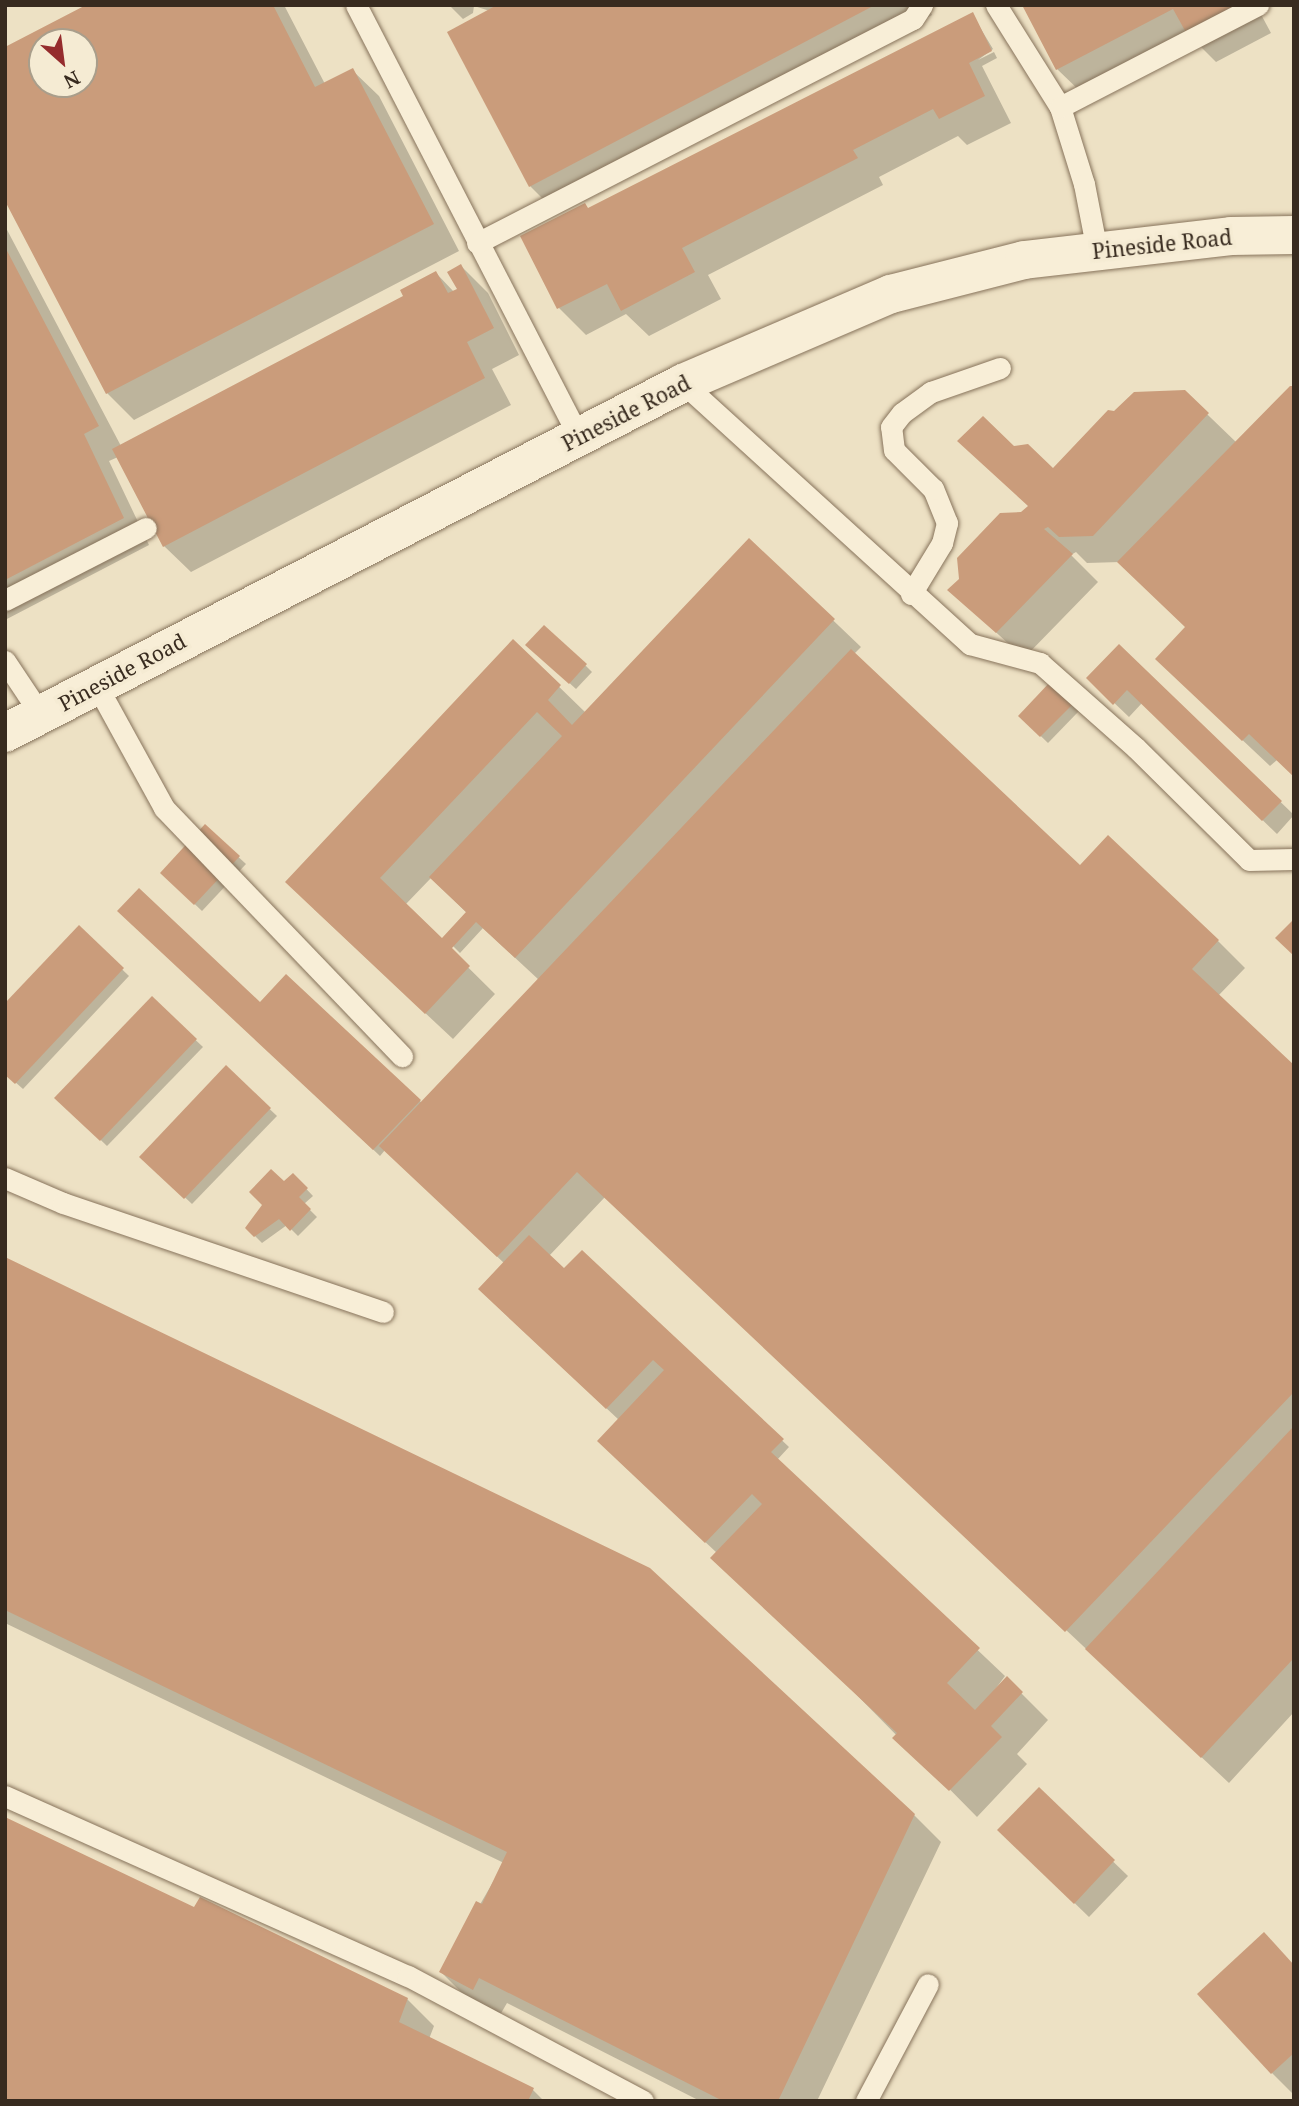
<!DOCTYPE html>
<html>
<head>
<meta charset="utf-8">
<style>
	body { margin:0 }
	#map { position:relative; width:1299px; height:2106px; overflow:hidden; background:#ede1c4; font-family:"Noto Serif",serif }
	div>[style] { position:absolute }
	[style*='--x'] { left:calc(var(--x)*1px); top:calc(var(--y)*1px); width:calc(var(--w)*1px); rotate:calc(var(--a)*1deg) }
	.shadow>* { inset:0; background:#0003 }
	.building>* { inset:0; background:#ca9c7b }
	.roads { filter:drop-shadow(0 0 2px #87735b) drop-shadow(0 0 2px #87735b) }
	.lane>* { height:21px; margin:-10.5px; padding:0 10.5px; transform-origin:10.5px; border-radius:10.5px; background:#f8eed7 }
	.street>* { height:38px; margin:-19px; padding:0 19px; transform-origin:19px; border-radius:19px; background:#f8eed7 }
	span { translate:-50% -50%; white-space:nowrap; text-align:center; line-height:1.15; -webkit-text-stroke:7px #f5ebd3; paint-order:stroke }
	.street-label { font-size:21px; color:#382b1f }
	.frame { position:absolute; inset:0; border:7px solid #382b1f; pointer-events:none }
	.north { position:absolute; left:28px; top:28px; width:70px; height:70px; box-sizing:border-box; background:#f5ebd3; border:2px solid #a99e8b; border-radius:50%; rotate:152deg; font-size:19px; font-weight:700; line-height:28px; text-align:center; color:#382b1f }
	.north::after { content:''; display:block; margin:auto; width:24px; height:32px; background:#952c2d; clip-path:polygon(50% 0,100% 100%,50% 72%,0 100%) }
</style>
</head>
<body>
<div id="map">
	<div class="shadow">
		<i style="clip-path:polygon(evenodd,90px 5px,284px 5px,325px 84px,352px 70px,379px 96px,459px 251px,134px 420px,107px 393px,5px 49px,90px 5px,42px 42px,84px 42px,84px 84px,42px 84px,42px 42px)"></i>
		<i style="clip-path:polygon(449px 5px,927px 5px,932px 15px,557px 213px,530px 186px,490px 11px,474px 6px,473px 13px,463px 19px)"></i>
		<i style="clip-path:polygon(1024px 5px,1257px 7px,1271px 33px,1216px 62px,1193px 39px,1084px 95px,1057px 69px)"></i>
		<i style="clip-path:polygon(972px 14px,993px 49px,978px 60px,994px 52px,997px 58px,982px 66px,1011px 123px,967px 145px,958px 136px,879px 177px,883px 185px,708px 275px,721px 299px,649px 336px,626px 314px,586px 335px,559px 308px,589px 209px)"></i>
		<i style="clip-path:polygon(5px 226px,121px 446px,406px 296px,436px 273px,454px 292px,459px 290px,461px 266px,488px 293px,519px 355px,492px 369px,511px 405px,191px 572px,164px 546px,118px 457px,109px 461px,149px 545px,5px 620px)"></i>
		<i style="clip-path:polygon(1184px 392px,1237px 443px,1277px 760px,1270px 766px,1184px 685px,1187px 627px,1120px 562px,1087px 563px,1076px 552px,1071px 555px,1098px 582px,1024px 658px,950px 590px,1029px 507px,1013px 448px,1053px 470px,1115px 413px)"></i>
		<i style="clip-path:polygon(749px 540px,861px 647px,854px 654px,1080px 868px,1108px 838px,1218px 941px,1245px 968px,1218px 996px,1294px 1068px,1294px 1712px,1229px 1783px,605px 1197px,549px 1256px,565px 1271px,582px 1252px,789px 1447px,777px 1460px,1005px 1676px,988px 1699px,1007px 1679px,1048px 1720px,1017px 1754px,1027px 1764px,977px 1817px,717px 1553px,620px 1462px,619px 1420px,501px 1310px,505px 1264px,385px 1150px,380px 1156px,120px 911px,261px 1004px,287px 976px,422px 1103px,539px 980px,483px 928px,460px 953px,445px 938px,467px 913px,431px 878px,405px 905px,495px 994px,453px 1039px,314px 909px,513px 642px,586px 713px)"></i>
		<i style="clip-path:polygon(1119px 646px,1294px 815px,1277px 834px,1142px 703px,1129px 717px,1088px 678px)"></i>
		<i style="clip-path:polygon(534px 651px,585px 665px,592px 672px,576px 689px)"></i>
		<i style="clip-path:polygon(1051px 684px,1079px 711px,1048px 743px,1020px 716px)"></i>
		<i style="clip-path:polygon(205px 826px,246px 864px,202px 911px,162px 873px)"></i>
		<i style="clip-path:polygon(79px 928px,129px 976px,23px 1089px,5px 1073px)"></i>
		<i style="clip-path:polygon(152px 999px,203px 1047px,107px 1146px,57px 1098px)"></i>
		<i style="clip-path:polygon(226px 1068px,277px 1116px,192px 1204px,142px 1157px)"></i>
		<i style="clip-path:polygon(293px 1175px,313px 1196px,304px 1204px,317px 1217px,298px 1236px,287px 1225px,262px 1243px,247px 1228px)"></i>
		<i style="clip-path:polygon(5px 1259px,914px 1815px,941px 1842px,817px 2101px,700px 2101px,507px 2003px,500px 2015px,468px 1999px,441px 1972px,504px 1863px,5px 1623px)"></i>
		<i style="clip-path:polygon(1039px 1790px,1128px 1876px,1089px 1917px,999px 1830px)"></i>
		<i style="clip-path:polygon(195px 1909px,407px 1999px,434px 2026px,429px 2039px,533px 2090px,544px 2101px,5px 2101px)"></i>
		<i style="clip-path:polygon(1294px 1965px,1294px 2093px,1293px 2094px,1272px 2073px)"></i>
	</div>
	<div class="building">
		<i style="clip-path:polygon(evenodd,86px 5px,273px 5px,315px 87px,353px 68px,434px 224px,106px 394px,5px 201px,5px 47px,86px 5px,42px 42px,84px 42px,84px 84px,42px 84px,42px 42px)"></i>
		<i style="clip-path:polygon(497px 5px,875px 5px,529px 187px,447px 32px)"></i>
		<i style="clip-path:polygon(1022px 5px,1247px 5px,1188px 36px,1173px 9px,1056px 70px)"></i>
		<i style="clip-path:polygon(973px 12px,992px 51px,969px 63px,985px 96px,939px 119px,933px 109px,853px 150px,858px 158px,682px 248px,695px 272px,621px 311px,607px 284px,557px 309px,520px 236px,585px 203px,588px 208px)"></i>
		<i style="clip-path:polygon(5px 247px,99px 426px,84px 434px,124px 518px,5px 580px)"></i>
		<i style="clip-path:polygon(461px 264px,494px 328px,467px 342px,485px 378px,163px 547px,112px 449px,403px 296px,400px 290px,436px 271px,448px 293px,457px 289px,447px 272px)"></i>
		<i style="clip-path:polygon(1290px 386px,1294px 386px,1294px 777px,1249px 734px,1242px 741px,1155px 659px,1185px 627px,1117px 562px)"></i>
		<i style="clip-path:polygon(1185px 390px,1209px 413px,1093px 536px,1059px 537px,1048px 527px,1044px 529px,1073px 554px,996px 633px,947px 590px,959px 579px,957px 558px,1000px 513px,1021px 512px,1028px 506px,957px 441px,983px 416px,1014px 446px,1028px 444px,1053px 468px,1108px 410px,1114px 411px,1134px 392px)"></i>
		<i style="clip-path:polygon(evenodd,749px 538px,835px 619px,515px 958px,476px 922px,452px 948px,470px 966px,425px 1014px,285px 882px,513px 639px,561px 685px,548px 700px,572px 725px,749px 538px,537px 712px,562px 736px,429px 877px,466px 912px,442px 938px,380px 878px,537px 712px)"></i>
		<i style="clip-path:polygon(544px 625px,587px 664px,569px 684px,525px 645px)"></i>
		<i style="clip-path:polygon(1119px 644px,1282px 801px,1262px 821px,1127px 690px,1113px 705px,1086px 678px)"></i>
		<i style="clip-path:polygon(851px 649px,1080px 865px,1108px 835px,1219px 940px,1192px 969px,1294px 1065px,1294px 1392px,1065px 1632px,577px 1172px,497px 1257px,379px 1146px)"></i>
		<i style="clip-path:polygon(1051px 681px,1074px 703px,1040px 737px,1018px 716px)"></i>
		<i style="clip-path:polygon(205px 824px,240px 856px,194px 905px,160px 873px)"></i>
		<i style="clip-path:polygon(139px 888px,260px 1002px,286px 974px,421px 1100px,373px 1150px,117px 911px)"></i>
		<i style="clip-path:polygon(1294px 919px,1294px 956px,1275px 938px)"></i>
		<i style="clip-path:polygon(79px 925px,124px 968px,15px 1084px,5px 1075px,5px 1003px)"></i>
		<i style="clip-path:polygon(152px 996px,197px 1039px,100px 1141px,54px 1098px)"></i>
		<i style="clip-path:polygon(226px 1065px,271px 1108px,184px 1199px,139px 1157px)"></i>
		<i style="clip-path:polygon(271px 1169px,284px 1181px,293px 1173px,308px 1188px,299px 1197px,311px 1209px,290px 1231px,279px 1219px,254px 1237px,245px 1228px,262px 1205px,249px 1192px)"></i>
		<i style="clip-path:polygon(529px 1235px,564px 1268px,582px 1250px,784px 1439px,771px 1452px,980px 1648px,947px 1683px,975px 1710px,1007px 1676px,1023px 1692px,991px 1726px,1002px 1737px,949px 1791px,892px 1738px,897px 1733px,710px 1558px,762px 1504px,752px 1494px,705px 1543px,597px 1441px,664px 1370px,653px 1360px,606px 1409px,478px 1289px)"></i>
		<i style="clip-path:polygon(5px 1257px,650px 1568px,915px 1814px,778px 2101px,723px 2101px,479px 1978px,473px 1990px,439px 1972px,476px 1901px,482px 1904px,507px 1852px,5px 1610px)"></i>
		<i style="clip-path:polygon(1294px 1426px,1294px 1658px,1201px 1758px,1085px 1649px)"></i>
		<i style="clip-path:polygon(1039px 1787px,1115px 1860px,1074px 1904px,997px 1830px)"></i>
		<i style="clip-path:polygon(5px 1817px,194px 1907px,200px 1897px,408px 1998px,399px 2022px,534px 2088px,528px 2101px,5px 2101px)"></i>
		<i style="clip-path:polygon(1264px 1932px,1294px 1965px,1294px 2053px,1271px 2074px,1197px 1994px)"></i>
	</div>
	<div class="roads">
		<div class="lane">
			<i style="--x:356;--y:5;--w:486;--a:62.7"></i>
			<i style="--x:996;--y:5;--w:120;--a:57.9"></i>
			<i style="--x:1060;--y:107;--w:81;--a:72.7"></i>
			<i style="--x:1084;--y:184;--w:68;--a:79"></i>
			<i style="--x:1060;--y:107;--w:223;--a:-27.3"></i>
			<i style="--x:477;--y:243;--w:490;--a:-27.2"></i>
			<i style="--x:913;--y:19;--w:17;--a:-57"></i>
			<i style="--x:683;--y:383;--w:388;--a:42.3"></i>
			<i style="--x:970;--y:644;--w:73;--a:15.2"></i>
			<i style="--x:1040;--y:663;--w:128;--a:41.5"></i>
			<i style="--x:1136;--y:748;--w:159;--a:44.7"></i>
			<i style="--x:1249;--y:860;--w:45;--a:-1.3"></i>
			<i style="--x:911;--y:594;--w:60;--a:-58.7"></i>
			<i style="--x:942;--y:543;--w:21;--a:-76"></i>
			<i style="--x:947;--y:523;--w:37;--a:-112"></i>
			<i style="--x:933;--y:489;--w:55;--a:-135"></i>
			<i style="--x:894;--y:450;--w:23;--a:-97"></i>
			<i style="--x:891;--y:427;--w:18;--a:-52"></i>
			<i style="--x:902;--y:413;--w:36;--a:-36"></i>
			<i style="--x:931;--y:392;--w:73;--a:-19.2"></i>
			<i style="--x:5;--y:600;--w:158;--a:-27.1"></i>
			<i style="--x:5;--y:661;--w:65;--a:56.3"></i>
			<i style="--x:97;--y:686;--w:139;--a:61.2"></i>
			<i style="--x:164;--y:808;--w:344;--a:46.2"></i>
			<i style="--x:5;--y:1178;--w:63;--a:23.3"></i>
			<i style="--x:63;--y:1203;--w:338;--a:18.8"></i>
			<i style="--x:5;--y:1796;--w:441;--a:24.1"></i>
			<i style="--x:408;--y:1976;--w:266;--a:28"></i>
			<i style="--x:866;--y:2101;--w:132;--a:-62.1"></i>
		</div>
		<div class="street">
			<i style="--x:5;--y:733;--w:763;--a:-27.3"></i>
			<i style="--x:683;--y:383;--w:226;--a:-23.2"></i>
			<i style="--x:891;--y:294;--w:137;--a:-14.3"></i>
			<i style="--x:1024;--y:260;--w:208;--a:-6.6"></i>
			<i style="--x:1231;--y:236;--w:63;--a:-0.9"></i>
		</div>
	</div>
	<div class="street-label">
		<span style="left:1162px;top:244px;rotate:-6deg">Pineside Road</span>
		<span style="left:626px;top:413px;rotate:-27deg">Pineside Road</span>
		<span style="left:122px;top:672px;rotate:-28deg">Pineside Road</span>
	</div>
	<div class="frame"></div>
	<div class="north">N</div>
</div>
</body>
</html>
